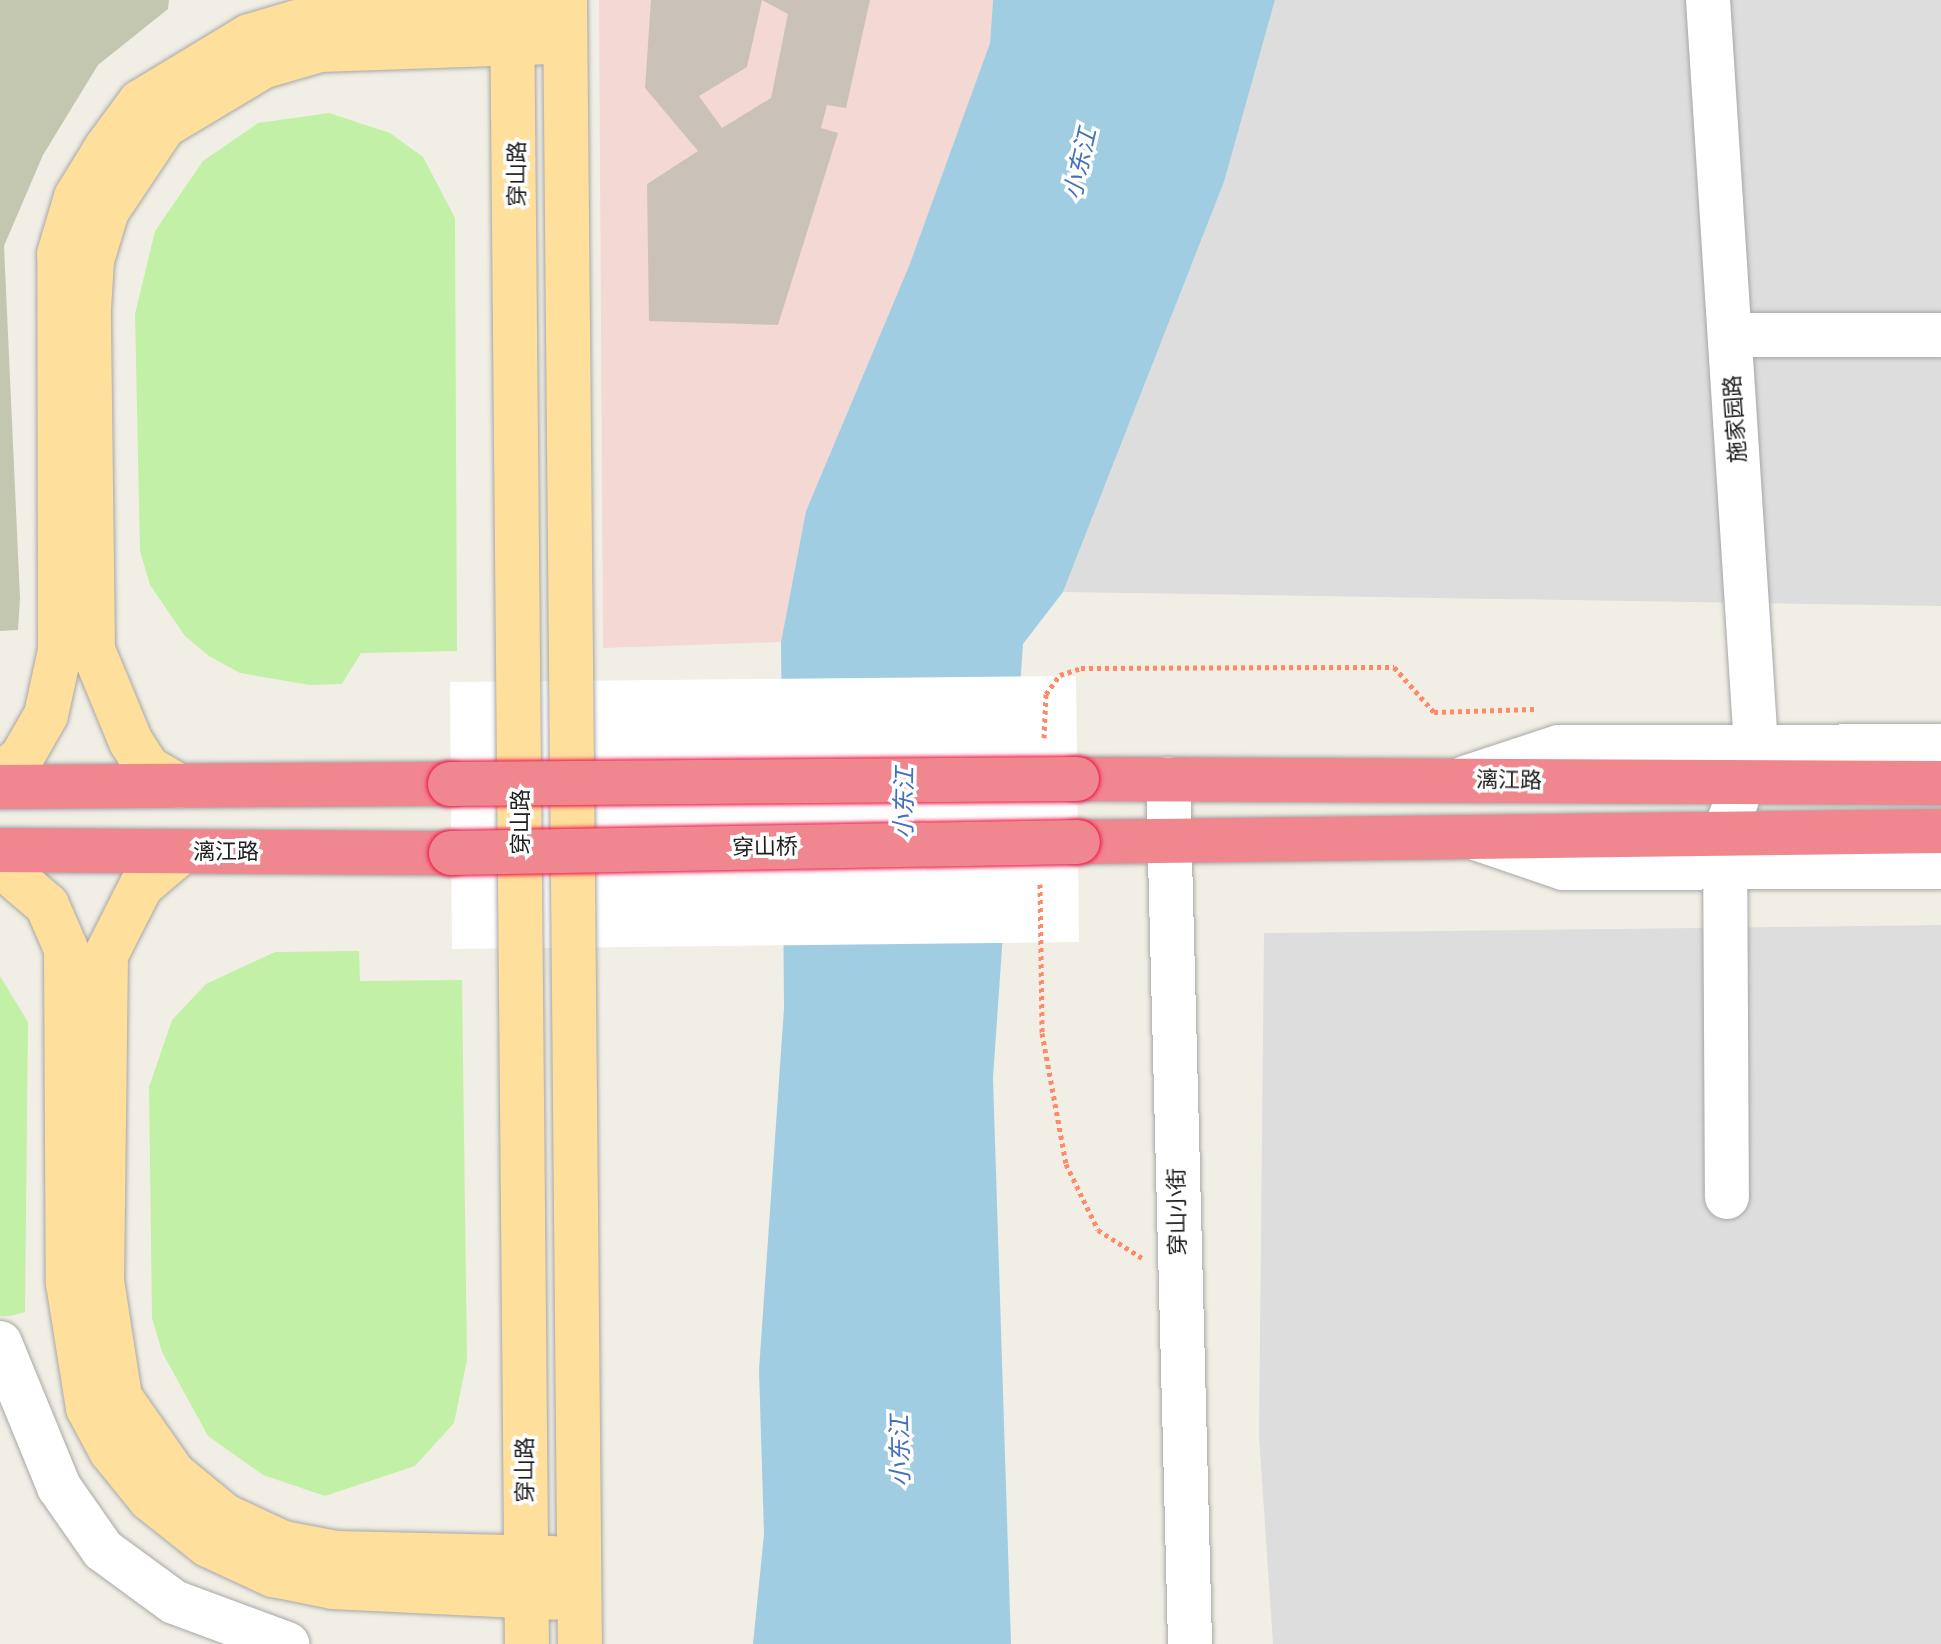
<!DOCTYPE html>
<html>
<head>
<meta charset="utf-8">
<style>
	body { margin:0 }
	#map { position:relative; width:1941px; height:1644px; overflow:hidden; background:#f1efe5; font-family:"Work Sans","Noto Sans SC",sans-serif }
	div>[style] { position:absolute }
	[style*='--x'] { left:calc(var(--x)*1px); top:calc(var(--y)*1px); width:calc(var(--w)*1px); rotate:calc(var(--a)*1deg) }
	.residential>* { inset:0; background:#dedddd }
	.commercial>* { inset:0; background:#f3d8d3 }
	.construction>* { inset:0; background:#c4c7b0 }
	.grass>* { inset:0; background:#c2f0a6 }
	.water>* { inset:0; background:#a1cde3 }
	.pier>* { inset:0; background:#fff }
	.building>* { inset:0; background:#cac2b8 }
	.path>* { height:5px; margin-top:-2.5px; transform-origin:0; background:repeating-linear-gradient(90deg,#ff8968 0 4px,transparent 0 8px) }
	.roads { filter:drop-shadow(0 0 2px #a7a7a7) drop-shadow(0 0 2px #a7a7a7) }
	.minor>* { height:44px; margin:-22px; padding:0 22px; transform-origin:22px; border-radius:22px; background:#fff }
	.major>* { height:44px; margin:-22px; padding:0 22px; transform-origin:22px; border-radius:22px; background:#ffdf9c }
	.highway>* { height:44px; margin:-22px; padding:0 22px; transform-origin:22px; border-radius:22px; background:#f0868e }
	.bridges { filter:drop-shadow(0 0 2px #ed1547) drop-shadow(0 0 2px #ed1547) }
	.highway-bridge>* { height:44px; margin:-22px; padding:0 22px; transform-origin:22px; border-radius:22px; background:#f0868e }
	span { translate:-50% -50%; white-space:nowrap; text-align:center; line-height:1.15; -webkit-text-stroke:7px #fff; paint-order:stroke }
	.street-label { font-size:22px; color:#202020 }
	.water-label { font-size:24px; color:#4270ba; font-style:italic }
</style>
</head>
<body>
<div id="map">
	<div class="residential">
		<i style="clip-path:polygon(1275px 0,1941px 0,1941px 606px,1063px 592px,1224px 182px)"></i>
		<i style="clip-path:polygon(1941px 925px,1941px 1644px,1273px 1644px,1259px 1436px,1264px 933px)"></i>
	</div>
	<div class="commercial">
		<i style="clip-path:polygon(599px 0,993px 0,990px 43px,909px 266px,806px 511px,781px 642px,603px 648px)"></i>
	</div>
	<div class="construction">
		<i style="clip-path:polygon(0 0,169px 0,168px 9px,98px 65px,43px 155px,4px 246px,20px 598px,18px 630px,0 631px)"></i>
	</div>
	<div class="grass">
		<i style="clip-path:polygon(329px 113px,390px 133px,423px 157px,455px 218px,457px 651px,361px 653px,342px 684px,310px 685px,240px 673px,209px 656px,185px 636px,150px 585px,140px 551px,135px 314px,155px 231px,203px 161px,258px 123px)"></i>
		<i style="clip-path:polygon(359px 951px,360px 981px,462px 980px,467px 1360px,454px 1423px,415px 1466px,325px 1496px,263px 1475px,208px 1436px,162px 1352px,152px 1318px,149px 1087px,172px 1020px,206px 984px,275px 952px)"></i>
		<i style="clip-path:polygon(0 976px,28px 1022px,25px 1312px,10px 1316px,0 1316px)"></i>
	</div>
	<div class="water">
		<i style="clip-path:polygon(993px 0,1275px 0,1224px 182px,1063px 592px,1023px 644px,993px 1078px,1011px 1644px,753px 1644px,764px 1534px,759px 1370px,784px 1008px,781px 642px,806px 511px,909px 266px,990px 43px)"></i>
	</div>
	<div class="pier">
		<i style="clip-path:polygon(1076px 676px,1079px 942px,452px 949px,450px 682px)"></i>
	</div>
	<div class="building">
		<i style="clip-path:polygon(evenodd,651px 0,870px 0,846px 108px,827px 105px,821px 128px,838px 133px,778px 325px,649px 321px,647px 184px,698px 151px,645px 88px,651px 0,762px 0,788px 14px,771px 98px,722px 128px,699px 96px,747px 67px,762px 0)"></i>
	</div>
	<div class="path">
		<i style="--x:1044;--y:738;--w:44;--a:-87.4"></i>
		<i style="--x:1046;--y:694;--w:24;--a:-54"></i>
		<i style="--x:1060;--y:675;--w:22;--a:-18"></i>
		<i style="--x:1081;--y:668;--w:313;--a:-0.2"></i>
		<i style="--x:1394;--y:667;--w:60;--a:48.4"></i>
		<i style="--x:1434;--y:712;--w:102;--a:-1.7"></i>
		<i style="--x:1040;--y:884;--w:149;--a:89.2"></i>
		<i style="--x:1042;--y:1033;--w:133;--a:79.6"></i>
		<i style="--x:1066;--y:1164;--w:73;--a:64.1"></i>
		<i style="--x:1098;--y:1230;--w:52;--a:32.5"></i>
	</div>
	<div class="roads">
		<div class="minor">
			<i style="--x:1708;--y:0;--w:749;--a:86.32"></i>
			<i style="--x:1756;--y:747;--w:90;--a:110"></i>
			<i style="--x:1725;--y:832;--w:365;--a:89.7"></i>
			<i style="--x:1730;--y:335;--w:211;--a:0"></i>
			<i style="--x:1465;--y:778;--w:99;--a:-18.3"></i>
			<i style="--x:1559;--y:747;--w:382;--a:-0.1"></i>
			<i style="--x:1168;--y:779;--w:865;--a:88.54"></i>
			<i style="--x:1475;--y:838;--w:93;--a:18.8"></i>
			<i style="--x:1563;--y:868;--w:378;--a:-0.2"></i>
			<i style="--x:0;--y:1343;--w:156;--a:67.7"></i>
			<i style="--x:59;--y:1487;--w:77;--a:55.1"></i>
			<i style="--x:103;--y:1550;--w:88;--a:36.2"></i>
			<i style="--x:174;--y:1602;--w:121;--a:20.4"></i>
		</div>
		<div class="major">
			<i style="--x:512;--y:0;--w:1644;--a:89.48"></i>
			<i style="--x:565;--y:0;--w:1644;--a:89.48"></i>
			<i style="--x:0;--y:775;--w:28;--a:-39"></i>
			<i style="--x:22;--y:757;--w:48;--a:-60.3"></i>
			<i style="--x:46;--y:715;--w:66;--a:-77.7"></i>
			<i style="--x:60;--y:651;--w:397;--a:-90.1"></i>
			<i style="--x:59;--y:254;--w:59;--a:-73.4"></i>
			<i style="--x:76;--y:197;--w:57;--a:-58.5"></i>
			<i style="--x:106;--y:148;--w:57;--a:-53.5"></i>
			<i style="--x:140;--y:102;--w:127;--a:-31.2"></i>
			<i style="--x:249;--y:36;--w:68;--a:-16.3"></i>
			<i style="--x:314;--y:17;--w:229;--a:-3.5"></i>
			<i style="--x:179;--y:786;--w:36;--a:-150"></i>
			<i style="--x:148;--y:768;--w:31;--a:-123"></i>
			<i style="--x:131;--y:742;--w:100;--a:-112.4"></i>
			<i style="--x:93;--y:650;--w:341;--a:-90.7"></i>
			<i style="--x:89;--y:309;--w:49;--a:-86.5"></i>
			<i style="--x:92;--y:260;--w:51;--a:-73"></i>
			<i style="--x:107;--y:211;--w:102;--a:-56.2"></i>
			<i style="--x:164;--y:126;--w:114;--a:-31"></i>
			<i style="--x:262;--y:67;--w:60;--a:-16.3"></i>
			<i style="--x:320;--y:50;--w:224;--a:-2"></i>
			<i style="--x:181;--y:852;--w:52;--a:139.6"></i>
			<i style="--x:141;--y:886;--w:77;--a:116.9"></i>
			<i style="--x:106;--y:955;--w:326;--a:90.7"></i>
			<i style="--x:102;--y:1281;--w:117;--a:81.2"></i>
			<i style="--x:120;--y:1397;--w:94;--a:55"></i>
			<i style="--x:174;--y:1474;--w:66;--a:39.5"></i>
			<i style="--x:225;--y:1516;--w:64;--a:25"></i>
			<i style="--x:283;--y:1543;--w:55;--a:10.5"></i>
			<i style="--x:337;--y:1553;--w:216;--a:1.3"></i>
			<i style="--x:0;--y:865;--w:62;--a:40.4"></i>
			<i style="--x:47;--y:905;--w:48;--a:66.6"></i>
			<i style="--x:66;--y:949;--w:334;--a:89.7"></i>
			<i style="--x:68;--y:1283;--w:127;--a:80.9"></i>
			<i style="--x:88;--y:1408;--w:49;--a:61.9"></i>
			<i style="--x:111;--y:1451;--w:62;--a:50.9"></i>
			<i style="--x:150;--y:1499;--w:74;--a:38.4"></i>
			<i style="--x:208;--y:1545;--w:72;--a:24.8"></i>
			<i style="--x:273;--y:1575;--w:61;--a:11.3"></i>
			<i style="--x:333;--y:1587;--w:221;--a:2.8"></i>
		</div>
		<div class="highway">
			<i style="--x:1077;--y:779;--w:864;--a:0.27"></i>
			<i style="--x:0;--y:787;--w:450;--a:-0.4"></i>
			<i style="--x:1078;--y:842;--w:863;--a:-0.73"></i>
			<i style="--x:0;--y:850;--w:451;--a:0.4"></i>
		</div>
	</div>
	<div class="bridges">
		<div class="highway-bridge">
			<i style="--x:450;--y:784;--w:627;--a:-0.46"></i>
			<i style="--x:451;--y:853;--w:627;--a:-1.01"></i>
		</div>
	</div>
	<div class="street-label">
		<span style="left:517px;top:174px;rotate:-90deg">穿山路</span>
		<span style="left:1735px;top:419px;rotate:-94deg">施家园路</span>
		<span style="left:1509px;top:780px;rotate:1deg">漓江路</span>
		<span style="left:521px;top:822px;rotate:-90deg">穿山路</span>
		<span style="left:765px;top:847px;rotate:-1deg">穿山桥</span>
		<span style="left:226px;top:852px">漓江路</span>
		<span style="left:1177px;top:1212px;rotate:-91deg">穿山小街</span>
		<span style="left:525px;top:1470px;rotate:-90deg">穿山路</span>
	</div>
	<div class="water-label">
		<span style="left:1081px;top:164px;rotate:-77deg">小东江</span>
		<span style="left:905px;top:803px;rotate:-89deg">小东江</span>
		<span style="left:901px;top:1451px;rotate:-91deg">小东江</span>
	</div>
</div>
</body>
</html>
